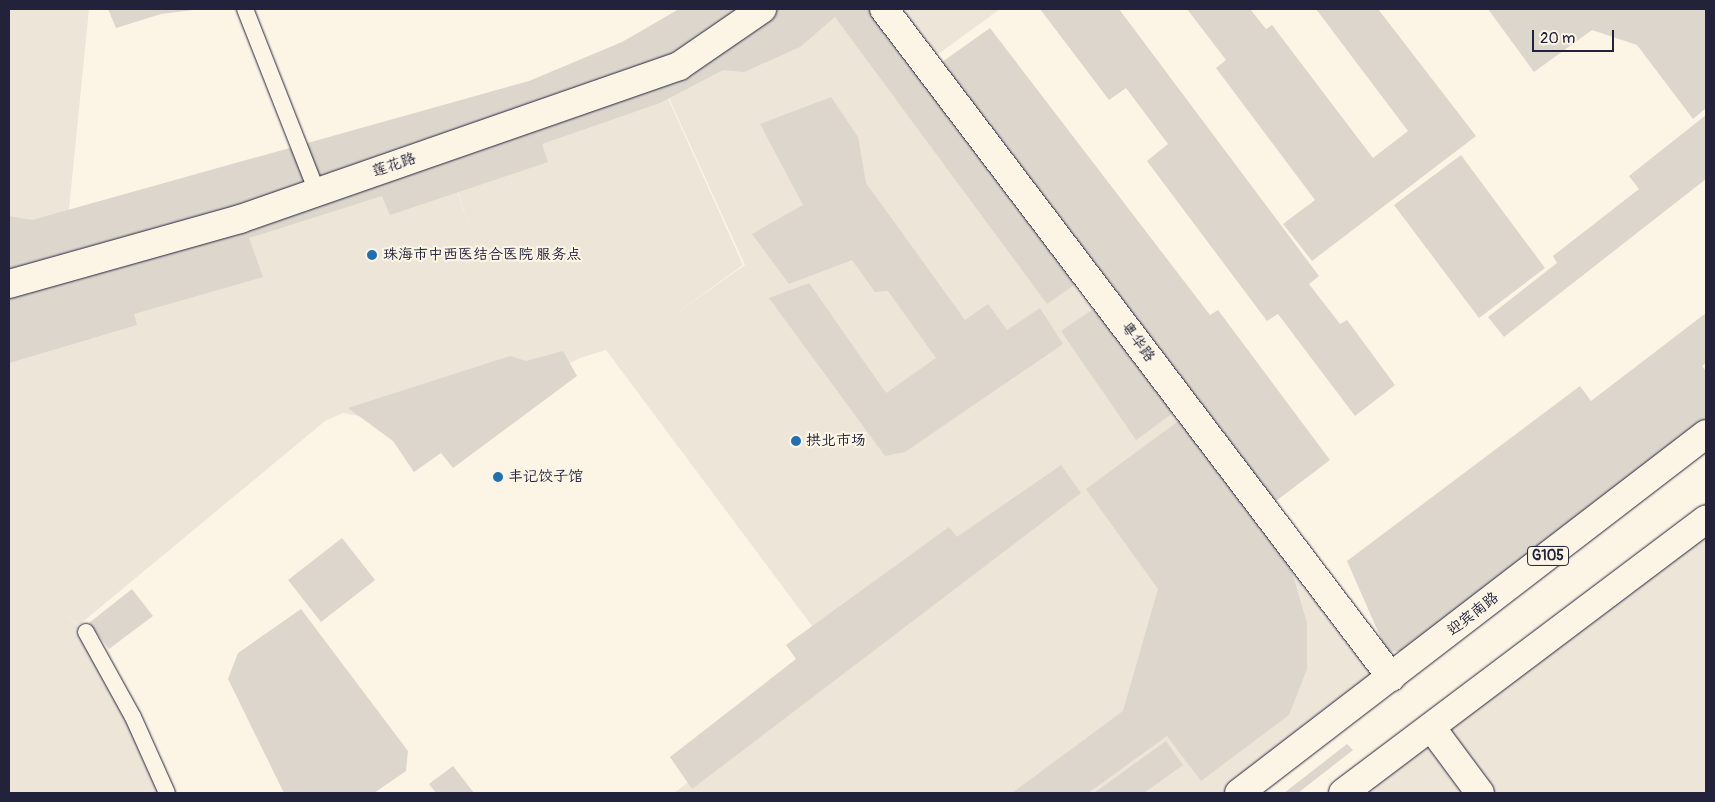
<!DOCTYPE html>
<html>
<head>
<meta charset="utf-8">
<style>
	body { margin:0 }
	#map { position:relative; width:1715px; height:802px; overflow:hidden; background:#fcf5e5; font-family:Pangolin,"LXGW WenKai TC",sans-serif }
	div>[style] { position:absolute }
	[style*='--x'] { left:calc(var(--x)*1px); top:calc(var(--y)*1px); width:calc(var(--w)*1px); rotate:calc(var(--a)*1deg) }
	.built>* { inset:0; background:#ece5d8 }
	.green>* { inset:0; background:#dcd6cc }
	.roads { filter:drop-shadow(0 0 1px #22223b) drop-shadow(0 0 1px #22223b) }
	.service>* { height:16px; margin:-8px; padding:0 8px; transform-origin:8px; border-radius:8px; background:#fcf5e5 }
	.minor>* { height:28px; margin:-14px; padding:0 14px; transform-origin:14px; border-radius:14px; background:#fcf5e5 }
	.secondary>* { height:28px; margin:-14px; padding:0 14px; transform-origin:14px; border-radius:14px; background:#fcf5e5 }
	.trunk>* { height:28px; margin:-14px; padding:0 14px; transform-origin:14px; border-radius:14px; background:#fcf5e5 }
	.dots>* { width:14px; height:14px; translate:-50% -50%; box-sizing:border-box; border:2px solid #fcf5e5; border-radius:50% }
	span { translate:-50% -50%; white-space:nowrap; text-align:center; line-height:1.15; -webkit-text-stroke:4.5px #fcf5e5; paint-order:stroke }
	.shield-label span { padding:1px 4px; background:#fcf5e5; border:1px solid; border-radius:4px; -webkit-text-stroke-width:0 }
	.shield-label { font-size:14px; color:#22223b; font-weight:700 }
	.street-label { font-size:15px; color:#22223b }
	.poi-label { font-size:15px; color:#22223b }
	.left { translate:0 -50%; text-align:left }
	.frame { position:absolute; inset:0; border:10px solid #22223b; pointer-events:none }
	.scale { position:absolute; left:1532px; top:30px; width:82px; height:22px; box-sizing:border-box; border:2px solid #22223b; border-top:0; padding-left:6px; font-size:15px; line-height:18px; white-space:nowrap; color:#22223b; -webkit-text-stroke:4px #fcf5e5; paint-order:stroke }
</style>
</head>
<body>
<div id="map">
	<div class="built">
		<i style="clip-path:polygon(9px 9px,89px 9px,63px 269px,107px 257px,132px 334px,108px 256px,443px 148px,475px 245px,444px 148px,657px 74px,743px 265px,664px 322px,745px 265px,658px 74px,762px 9px,883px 9px,1388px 678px,1234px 793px,674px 793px,842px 666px,606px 350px,580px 358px,507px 394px,394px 423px,343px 413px,325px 421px,79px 625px,64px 613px,86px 632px,166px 793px,9px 793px,9px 450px,67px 433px,9px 450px)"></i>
		<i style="clip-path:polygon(884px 9px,1000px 9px,926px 63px)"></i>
		<i style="clip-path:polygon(1706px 520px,1706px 793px,1481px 793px,1431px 728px)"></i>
		<i style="clip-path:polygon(1430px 729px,1479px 793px,1345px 793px)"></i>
	</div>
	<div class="green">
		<i style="clip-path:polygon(108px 9px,202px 9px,161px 14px,116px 28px)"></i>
		<i style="clip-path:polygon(679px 9px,878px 9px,1084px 278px,1047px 304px,835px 17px,800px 47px,744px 72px,723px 70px,660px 103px,542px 144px,548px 162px,390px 215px,382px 196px,249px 238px,263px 277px,134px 314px,137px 325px,9px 363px,9px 216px,32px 220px,529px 81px,622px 42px)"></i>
		<i style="clip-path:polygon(1040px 9px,1119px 9px,1319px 276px,1309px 284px,1340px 324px,1347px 320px,1395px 385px,1355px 416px,1278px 314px,1267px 321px,1147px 161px,1168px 144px,1126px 88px,1109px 100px)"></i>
		<i style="clip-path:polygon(1187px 9px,1250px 9px,1266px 29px,1272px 25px,1373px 158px,1408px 131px,1316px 9px,1378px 9px,1476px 136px,1312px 261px,1283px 224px,1315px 200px,1216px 68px,1226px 60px)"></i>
		<i style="clip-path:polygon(1488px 9px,1706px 9px,1706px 108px,1693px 119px,1637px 45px,1592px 30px,1534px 72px)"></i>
		<i style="clip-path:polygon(990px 28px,1210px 315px,1218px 310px,1330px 460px,1268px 507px,935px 67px)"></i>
		<i style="clip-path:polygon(831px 97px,858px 137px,866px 183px,965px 320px,988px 304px,1007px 330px,1040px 308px,1063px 344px,905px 452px,885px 456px,769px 298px,809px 283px,886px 393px,936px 358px,888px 291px,875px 292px,852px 260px,789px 284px,752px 234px,803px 205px,760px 124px)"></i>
		<i style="clip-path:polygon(1706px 115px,1706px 179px,1504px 337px,1488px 317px,1557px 263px,1553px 256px,1639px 189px,1629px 176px)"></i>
		<i style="clip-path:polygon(1461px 155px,1545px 268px,1479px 318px,1394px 205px)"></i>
		<i style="clip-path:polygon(1098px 306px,1177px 410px,1136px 440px,1061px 331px)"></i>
		<i style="clip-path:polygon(1706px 313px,1706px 363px,1702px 366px,1706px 371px,1706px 426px,1411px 650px,1387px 652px,1347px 561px,1580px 386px,1591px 401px)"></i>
		<i style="clip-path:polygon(563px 351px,577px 376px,453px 468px,441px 453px,414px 472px,393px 441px,348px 408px,510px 356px,526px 361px)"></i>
		<i style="clip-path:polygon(1184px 417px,1288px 559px,1307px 623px,1307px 669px,1289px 715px,1201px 781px,1167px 736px,1088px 793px,1012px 793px,1123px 711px,1158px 589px,1086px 489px)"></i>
		<i style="clip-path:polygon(1061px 465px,1081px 493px,692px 789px,670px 757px,796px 659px,786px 645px,949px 527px,957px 537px)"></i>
		<i style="clip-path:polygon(342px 538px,375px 580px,321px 622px,288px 580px)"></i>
		<i style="clip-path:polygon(132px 589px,153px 616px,109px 649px,89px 623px)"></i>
		<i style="clip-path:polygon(301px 609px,408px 751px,406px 771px,374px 793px,284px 793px,228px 679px,238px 653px)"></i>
		<i style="clip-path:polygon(1166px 741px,1183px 765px,1144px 793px,1094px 793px)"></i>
		<i style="clip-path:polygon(1347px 744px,1353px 750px,1298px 793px,1284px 793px)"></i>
		<i style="clip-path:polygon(453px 766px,474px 793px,436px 793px,429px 784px)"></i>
	</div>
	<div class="roads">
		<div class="service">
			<i style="--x:245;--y:9;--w:197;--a:68.5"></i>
			<i style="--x:86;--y:632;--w:97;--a:61.1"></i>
			<i style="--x:133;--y:717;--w:83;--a:65.9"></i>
		</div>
		<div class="minor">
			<i style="--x:9;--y:284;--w:240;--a:-15.7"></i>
			<i style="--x:240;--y:219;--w:465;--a:-19.2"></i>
			<i style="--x:679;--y:66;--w:101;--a:-34.5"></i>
		</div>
		<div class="secondary">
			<i style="--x:884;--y:9;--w:839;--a:52.8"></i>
			<i style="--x:1431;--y:727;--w:82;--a:53.4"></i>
		</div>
		<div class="trunk">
			<i style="--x:1239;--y:793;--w:589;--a:-37.55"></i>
			<i style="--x:1343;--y:793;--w:455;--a:-37"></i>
		</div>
	</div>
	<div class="dots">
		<i style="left:372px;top:255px;background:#1f6fb2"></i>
		<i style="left:796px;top:441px;background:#1f6fb2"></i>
		<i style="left:498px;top:477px;background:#1f6fb2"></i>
	</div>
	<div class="shield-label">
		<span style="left:1548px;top:556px">G105</span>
	</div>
	<div class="street-label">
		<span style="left:394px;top:165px;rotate:-19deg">莲花路</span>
		<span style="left:1138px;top:342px;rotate:53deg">粤华路</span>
		<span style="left:1473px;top:614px;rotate:-38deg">迎宾南路</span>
	</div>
	<div class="poi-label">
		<span class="left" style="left:383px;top:255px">珠海市中西医结合医院 服务点</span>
		<span class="left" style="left:806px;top:441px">拱北市场</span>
		<span class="left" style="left:508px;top:477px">丰记饺子馆</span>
	</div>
	<div class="frame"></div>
	<div class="scale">20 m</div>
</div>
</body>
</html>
